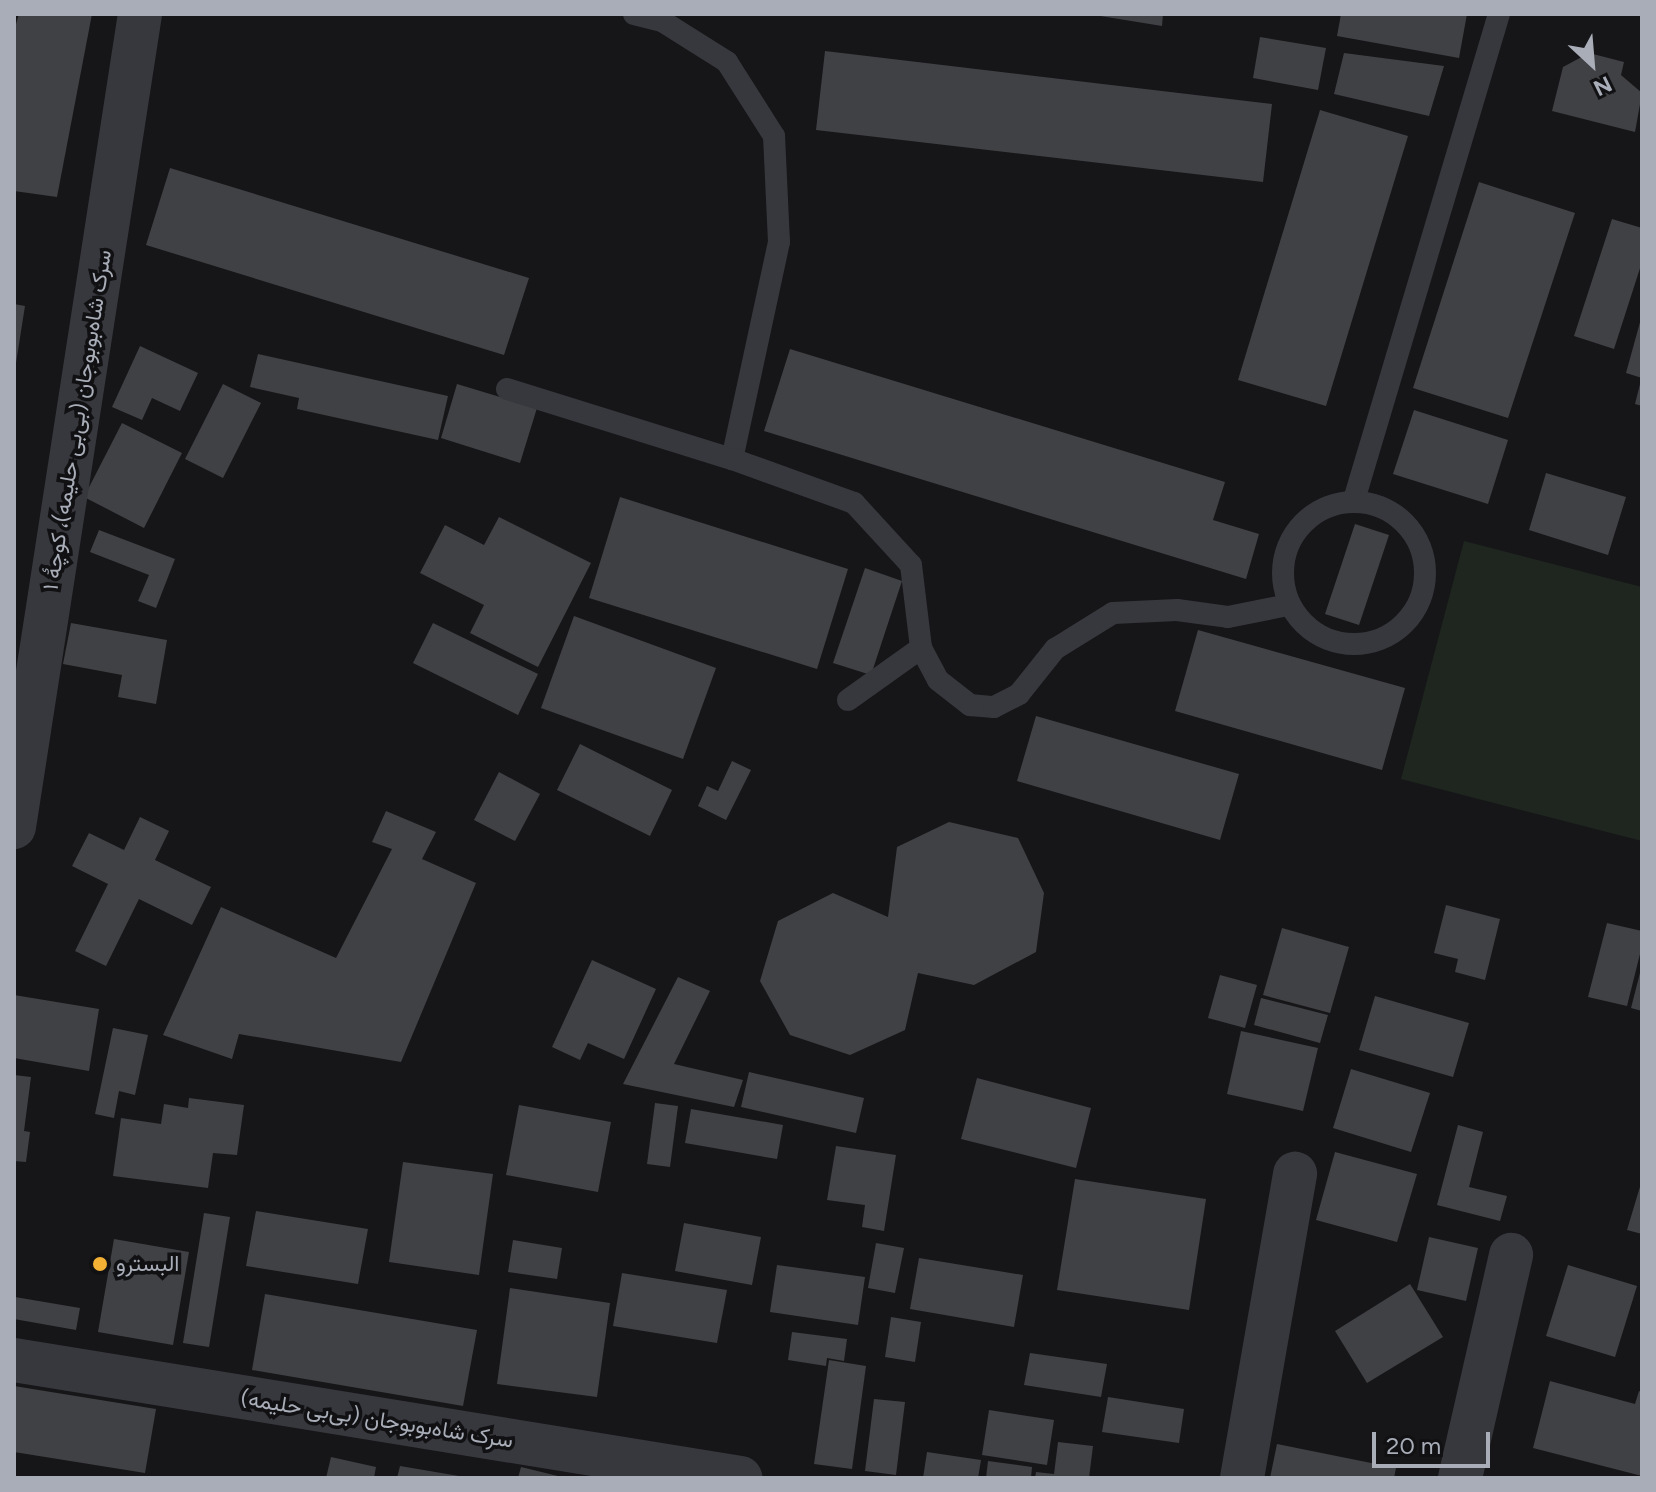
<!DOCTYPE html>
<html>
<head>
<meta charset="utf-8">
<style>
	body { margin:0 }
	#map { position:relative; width:1656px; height:1492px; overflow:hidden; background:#161618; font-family:Figtree,Vazirmatn,sans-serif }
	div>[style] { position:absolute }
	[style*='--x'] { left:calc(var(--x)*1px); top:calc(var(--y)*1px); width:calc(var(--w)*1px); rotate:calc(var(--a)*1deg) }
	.green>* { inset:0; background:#1e261f }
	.building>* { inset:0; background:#404145 }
	.lane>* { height:22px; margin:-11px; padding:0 11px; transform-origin:11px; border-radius:11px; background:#37383d }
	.lane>.ring { margin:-11px; padding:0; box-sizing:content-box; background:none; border:22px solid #37383d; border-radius:50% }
	.street>* { height:44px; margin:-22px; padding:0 22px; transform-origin:22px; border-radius:22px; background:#37383d }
	.dots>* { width:22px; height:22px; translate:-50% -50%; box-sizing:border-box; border:4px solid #111113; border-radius:50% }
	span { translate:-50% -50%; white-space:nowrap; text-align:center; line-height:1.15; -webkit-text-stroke:7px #111113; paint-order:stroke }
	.street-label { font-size:22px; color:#a8adb8 }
	.poi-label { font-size:22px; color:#a8adb8 }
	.left { translate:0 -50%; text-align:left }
	.frame { position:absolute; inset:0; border:16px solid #a8adb8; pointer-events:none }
	.north { position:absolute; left:1552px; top:24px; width:80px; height:80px; -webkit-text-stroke:6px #111113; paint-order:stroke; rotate:154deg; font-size:22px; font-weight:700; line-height:32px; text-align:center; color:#a8adb8 }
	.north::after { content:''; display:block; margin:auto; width:28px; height:36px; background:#a8adb8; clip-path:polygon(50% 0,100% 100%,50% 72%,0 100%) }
	.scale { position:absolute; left:1372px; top:1432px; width:118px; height:36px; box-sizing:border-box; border:4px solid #a8adb8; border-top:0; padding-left:10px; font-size:24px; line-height:28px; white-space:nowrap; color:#a8adb8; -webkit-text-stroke:6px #111113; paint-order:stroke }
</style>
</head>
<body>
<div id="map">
	<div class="green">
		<i style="clip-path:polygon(1464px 541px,1642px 587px,1642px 841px,1401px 779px)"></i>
	</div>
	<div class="building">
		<i style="clip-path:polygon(19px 14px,92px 14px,57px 197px,14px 191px,14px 31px)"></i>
		<i style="clip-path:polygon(1088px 14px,1163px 14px,1162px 26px)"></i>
		<i style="clip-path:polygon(1341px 14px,1467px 14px,1459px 58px,1337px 36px)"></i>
		<i style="clip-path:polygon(1260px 37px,1326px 48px,1318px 90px,1253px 78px)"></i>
		<i style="clip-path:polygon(825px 51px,1272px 104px,1263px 182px,816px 130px)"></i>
		<i style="clip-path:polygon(1344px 53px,1444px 66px,1429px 116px,1334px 94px)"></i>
		<i style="clip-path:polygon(1589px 53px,1624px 62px,1621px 75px,1642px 93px,1635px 132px,1552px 111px,1563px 67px)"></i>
		<i style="clip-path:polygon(1320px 110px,1408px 136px,1326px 406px,1238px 380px)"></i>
		<i style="clip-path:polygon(170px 168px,529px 278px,504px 355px,146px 245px)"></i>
		<i style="clip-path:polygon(1479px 182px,1575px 213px,1508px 418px,1413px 388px)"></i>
		<i style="clip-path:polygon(1612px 219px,1642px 228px,1642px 262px,1614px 349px,1574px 336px)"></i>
		<i style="clip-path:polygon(14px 304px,25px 306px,16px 363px,14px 363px)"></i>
		<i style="clip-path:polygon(1642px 315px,1642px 378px,1626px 373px)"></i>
		<i style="clip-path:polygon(140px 346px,198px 373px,180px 411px,152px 398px,142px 420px,112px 407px)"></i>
		<i style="clip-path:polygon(790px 349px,1225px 482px,1213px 520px,1259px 534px,1246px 579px,764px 431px)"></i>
		<i style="clip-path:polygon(258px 354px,448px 396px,438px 440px,297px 409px,299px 398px,250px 387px)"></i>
		<i style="clip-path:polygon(1641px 380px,1642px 380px,1642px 406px,1635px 404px)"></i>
		<i style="clip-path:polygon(223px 384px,261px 403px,223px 478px,185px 459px)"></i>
		<i style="clip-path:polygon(457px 384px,537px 408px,520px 463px,441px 438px)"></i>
		<i style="clip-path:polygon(1414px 410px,1508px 440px,1488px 504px,1393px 474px)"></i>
		<i style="clip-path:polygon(122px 423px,182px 453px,144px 528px,84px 497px)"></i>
		<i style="clip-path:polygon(1546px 473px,1626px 497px,1608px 555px,1529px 530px)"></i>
		<i style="clip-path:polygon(620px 497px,848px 569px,817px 669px,589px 598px)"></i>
		<i style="clip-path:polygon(499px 517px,591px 563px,538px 667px,470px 633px,484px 605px,420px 573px,445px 525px,484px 545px)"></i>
		<i style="clip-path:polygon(1355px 524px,1389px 535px,1359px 625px,1325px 614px)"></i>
		<i style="clip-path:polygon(99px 530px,175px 559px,156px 608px,138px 601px,149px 575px,90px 552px)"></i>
		<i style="clip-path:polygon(865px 568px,902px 581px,871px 675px,833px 663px)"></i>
		<i style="clip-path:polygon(574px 616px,716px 668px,683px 759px,541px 708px)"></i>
		<i style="clip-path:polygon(71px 623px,167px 640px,156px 704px,118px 697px,122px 675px,63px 664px)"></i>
		<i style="clip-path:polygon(433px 623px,538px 674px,518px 715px,413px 663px)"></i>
		<i style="clip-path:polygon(1198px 630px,1405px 688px,1382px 770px,1175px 711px)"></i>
		<i style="clip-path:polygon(1036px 716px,1239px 774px,1220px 840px,1017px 781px)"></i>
		<i style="clip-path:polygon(580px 744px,672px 790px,650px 836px,557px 790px)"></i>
		<i style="clip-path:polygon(732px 761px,751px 770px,726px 820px,698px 806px,707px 786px,718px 791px)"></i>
		<i style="clip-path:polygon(499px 772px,540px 794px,515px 841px,474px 820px)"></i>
		<i style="clip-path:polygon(386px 811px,436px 832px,422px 859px,476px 883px,401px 1062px,239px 1034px,232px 1059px,163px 1035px,221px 907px,336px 958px,392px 849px,372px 842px)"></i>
		<i style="clip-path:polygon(140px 817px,169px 831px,155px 860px,211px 887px,192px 925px,139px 899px,106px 966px,75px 951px,108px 884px,72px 866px,89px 833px,124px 850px)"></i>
		<i style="clip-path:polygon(949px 822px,1018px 838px,1044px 893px,1036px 952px,974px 985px,918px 973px,905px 1030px,850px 1055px,790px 1035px,760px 981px,778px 921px,833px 893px,888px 917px,897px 847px)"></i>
		<i style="clip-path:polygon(1446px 905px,1500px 919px,1485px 980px,1455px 972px,1458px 959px,1434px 953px)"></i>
		<i style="clip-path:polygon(1607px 923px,1642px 931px,1642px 946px,1627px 1006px,1588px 997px)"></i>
		<i style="clip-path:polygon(1282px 928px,1349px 947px,1330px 1013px,1263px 995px)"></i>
		<i style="clip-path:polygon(592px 960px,656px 989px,624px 1059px,588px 1043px,580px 1060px,552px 1047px)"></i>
		<i style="clip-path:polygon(1641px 969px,1642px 969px,1642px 1011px,1631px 1008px)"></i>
		<i style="clip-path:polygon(1220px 975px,1257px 985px,1245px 1028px,1208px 1018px)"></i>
		<i style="clip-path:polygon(678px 977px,710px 991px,674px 1064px,743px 1080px,734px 1107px,623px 1084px)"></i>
		<i style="clip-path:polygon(14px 995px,99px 1009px,89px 1071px,14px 1058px)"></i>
		<i style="clip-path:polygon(1375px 996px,1469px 1023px,1453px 1077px,1359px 1050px)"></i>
		<i style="clip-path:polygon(1261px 998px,1328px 1015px,1320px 1043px,1254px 1025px)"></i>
		<i style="clip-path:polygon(113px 1028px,148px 1035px,135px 1095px,119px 1091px,114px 1118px,95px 1114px)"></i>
		<i style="clip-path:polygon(1241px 1031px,1318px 1048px,1303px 1111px,1227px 1094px)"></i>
		<i style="clip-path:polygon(1351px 1069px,1430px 1093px,1411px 1152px,1333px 1128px)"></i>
		<i style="clip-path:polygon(749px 1072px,864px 1098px,856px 1133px,741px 1107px)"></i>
		<i style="clip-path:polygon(14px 1075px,31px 1077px,24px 1131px,30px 1132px,26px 1162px,14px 1161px)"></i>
		<i style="clip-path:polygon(977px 1078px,1091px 1108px,1076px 1168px,961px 1139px)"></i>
		<i style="clip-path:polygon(189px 1098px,244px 1105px,237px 1155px,213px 1153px,208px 1188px,113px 1176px,121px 1118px,161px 1124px,164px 1104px,188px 1108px)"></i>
		<i style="clip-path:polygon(655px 1103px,678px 1106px,670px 1167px,647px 1164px)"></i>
		<i style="clip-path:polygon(519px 1105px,611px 1122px,598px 1192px,506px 1175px)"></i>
		<i style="clip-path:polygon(691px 1109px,783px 1125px,777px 1159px,685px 1143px)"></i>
		<i style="clip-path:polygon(1458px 1125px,1483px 1132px,1469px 1187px,1507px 1196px,1500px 1221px,1437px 1205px)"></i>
		<i style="clip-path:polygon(836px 1146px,896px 1155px,884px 1231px,862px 1227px,865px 1205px,827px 1200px)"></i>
		<i style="clip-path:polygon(1335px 1152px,1417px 1174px,1397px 1242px,1316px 1220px)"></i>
		<i style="clip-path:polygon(403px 1162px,493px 1174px,479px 1275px,389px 1262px)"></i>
		<i style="clip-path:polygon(1075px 1179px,1206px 1199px,1189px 1310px,1057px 1290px)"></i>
		<i style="clip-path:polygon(1642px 1180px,1642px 1234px,1627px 1230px)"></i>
		<i style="clip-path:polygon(256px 1211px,368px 1229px,358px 1284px,246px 1266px)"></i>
		<i style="clip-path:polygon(204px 1213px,230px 1217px,209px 1347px,183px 1343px)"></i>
		<i style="clip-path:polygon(684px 1223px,761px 1237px,752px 1285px,675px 1271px)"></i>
		<i style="clip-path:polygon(1429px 1237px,1478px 1248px,1466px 1301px,1417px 1290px)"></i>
		<i style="clip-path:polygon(114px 1239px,189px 1252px,173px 1345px,98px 1332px)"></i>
		<i style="clip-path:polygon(513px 1240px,562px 1248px,557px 1279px,508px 1272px)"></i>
		<i style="clip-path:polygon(876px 1243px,904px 1248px,895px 1293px,868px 1288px)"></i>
		<i style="clip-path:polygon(919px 1258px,1023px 1275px,1014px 1327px,910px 1309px)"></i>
		<i style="clip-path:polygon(777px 1265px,865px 1277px,858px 1325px,770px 1312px)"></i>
		<i style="clip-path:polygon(1568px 1265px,1637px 1286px,1615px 1357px,1546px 1336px)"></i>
		<i style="clip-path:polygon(622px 1273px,727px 1290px,717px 1343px,613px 1326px)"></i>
		<i style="clip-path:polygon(1410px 1284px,1443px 1337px,1367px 1383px,1335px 1331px)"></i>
		<i style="clip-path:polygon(510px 1288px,610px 1303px,597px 1397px,497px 1384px)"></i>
		<i style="clip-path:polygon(265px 1294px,477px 1330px,463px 1406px,252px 1370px)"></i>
		<i style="clip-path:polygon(15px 1297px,80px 1308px,76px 1330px,14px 1319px)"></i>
		<i style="clip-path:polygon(891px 1317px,921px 1322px,915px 1362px,885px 1357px)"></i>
		<i style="clip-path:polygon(792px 1332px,847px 1339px,844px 1361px,827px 1358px,826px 1366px,788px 1360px)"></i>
		<i style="clip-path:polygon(1030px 1353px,1107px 1364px,1101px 1397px,1024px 1385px)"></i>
		<i style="clip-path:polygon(829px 1360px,866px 1366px,852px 1469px,814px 1464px)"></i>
		<i style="clip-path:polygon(1550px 1381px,1635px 1404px,1639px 1391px,1642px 1392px,1642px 1476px,1533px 1448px)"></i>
		<i style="clip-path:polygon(14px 1386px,156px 1409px,145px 1473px,14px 1452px)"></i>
		<i style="clip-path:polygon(1108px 1397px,1184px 1409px,1179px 1443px,1102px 1432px)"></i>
		<i style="clip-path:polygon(874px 1399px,905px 1402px,896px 1475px,865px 1471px)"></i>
		<i style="clip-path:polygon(989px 1410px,1054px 1420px,1047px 1465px,982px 1455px)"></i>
		<i style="clip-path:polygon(1058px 1442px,1093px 1446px,1089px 1478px,1035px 1478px,1036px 1472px,1054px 1474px)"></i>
		<i style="clip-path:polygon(1277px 1444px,1396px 1468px,1394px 1478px,1270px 1478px)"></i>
		<i style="clip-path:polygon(927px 1452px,981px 1460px,978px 1478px,923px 1478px)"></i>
		<i style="clip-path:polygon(331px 1457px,376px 1467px,374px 1478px,326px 1478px)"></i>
		<i style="clip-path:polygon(988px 1461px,1032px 1467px,1031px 1478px,986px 1478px)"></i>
		<i style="clip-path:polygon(400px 1466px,459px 1476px,459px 1478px,397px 1478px)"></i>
		<i style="clip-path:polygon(521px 1467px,562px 1477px,561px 1478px,518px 1478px)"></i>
	</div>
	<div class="lane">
		<i style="--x:634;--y:14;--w:29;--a:14"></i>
		<i style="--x:662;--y:21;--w:77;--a:32.2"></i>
		<i style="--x:727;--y:62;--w:88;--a:57.6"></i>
		<i style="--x:774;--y:136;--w:106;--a:87.3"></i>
		<i style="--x:779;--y:242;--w:222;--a:102.2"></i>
		<i style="--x:507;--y:389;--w:236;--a:17.3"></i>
		<i style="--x:732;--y:459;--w:130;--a:19.8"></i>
		<i style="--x:854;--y:503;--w:84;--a:47.4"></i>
		<i style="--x:911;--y:565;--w:84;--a:83.1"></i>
		<i style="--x:921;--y:648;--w:36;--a:62"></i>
		<i style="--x:938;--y:680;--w:41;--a:38"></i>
		<i style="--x:970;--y:705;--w:24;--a:5"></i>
		<i style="--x:994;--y:707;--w:28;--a:-27"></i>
		<i style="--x:1019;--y:694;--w:58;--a:-51.3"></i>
		<i style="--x:1055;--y:649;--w:68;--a:-31.8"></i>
		<i style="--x:1113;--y:613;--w:64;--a:-2.7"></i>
		<i style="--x:1177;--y:610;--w:51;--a:7.8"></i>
		<i style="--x:1228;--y:617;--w:61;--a:-11.3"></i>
		<i style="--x:1354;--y:500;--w:507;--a:-73.39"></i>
		<i class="ring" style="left:1283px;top:502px;width:120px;height:120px"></i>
		<i style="--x:848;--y:700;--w:90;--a:-35.5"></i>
	</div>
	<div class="street">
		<i style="--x:14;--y:827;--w:823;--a:-81.19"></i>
		<i style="--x:14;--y:1360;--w:736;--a:9.23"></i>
		<i style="--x:1242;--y:1478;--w:309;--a:-80.1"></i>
		<i style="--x:1460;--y:1478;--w:229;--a:-77.1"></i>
	</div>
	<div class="dots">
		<i style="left:100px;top:1264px;background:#f2b134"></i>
	</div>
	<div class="street-label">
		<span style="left:77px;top:420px;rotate:-81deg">سرک شاه‌بوبوجان (بی‌بی حلیمه)، کوچۀ ۱</span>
		<span style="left:377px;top:1419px;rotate:9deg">سرک شاه‌بوبوجان (بی‌بی حلیمه)</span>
	</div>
	<div class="poi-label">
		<span class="left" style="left:116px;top:1264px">البسترو</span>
	</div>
	<div class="frame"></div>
	<div class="north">N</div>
	<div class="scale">20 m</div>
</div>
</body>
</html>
